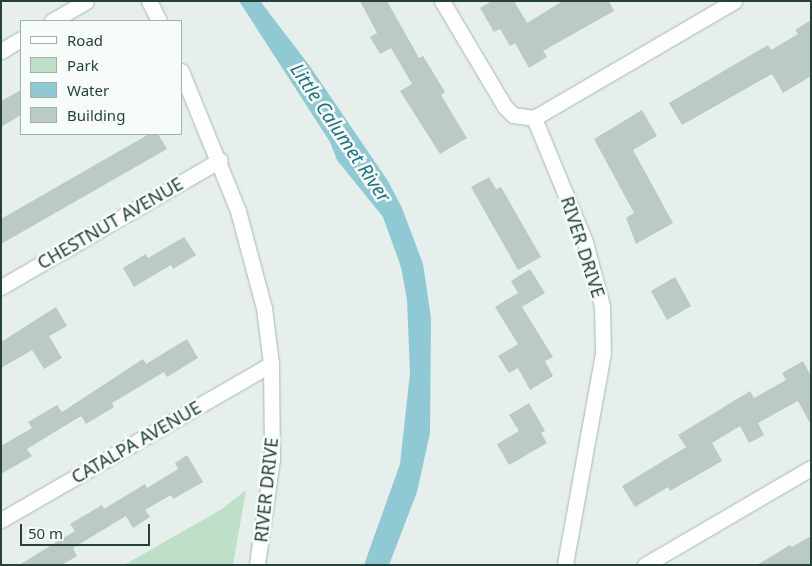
<!DOCTYPE html>
<html>
<head>
<meta charset="utf-8">
<style>
	body { margin:0 }
	#map { position:relative; width:812px; height:566px; overflow:hidden; background:#e6efeb; font-family:"Noto Sans",sans-serif }
	div>[style] { position:absolute }
	[style*='--x'] { left:calc(var(--x)*1px); top:calc(var(--y)*1px); width:calc(var(--w)*1px); rotate:calc(var(--a)*1deg) }
	.green>* { inset:0; background:#bfe0c8 }
	.water>* { inset:0; background:#8ec9d4 }
	.building>* { inset:0; background:#bbcac4 }
	.roads { filter:drop-shadow(0 0 1px #a8b8b2) drop-shadow(0 0 1px #a8b8b2) }
	.minor>* { height:15px; margin:-7.5px; padding:0 7.5px; transform-origin:7.5px; border-radius:7.5px; background:#fff }
	span { translate:-50% -50%; white-space:nowrap; text-align:center; line-height:1.15; -webkit-text-stroke:5px #f7fbf9; paint-order:stroke }
	.street-label { font-size:18px; color:#24423a }
	.water-label { font-size:19px; color:#1c6f80; font-style:italic }
	.frame { position:absolute; inset:0; border:2px solid #24423a; pointer-events:none }
	.legend { position:absolute; left:20px; top:20px; width:162px; height:115px; box-sizing:border-box; background:#f7fbf9; border:1px solid #a3b1ad; margin:0; padding:6px 9px; list-style:none; font-size:15px; color:#24423a }
	.legend li { display:flex; align-items:center; gap:10px; height:25px }
	.legend b { width:25px; border:1px solid #a3b1ad }
	.scale { position:absolute; left:20px; top:524px; width:130px; height:22px; box-sizing:border-box; border:2px solid #24423a; border-top:0; padding-left:6px; font-size:15px; line-height:18px; white-space:nowrap; color:#24423a; -webkit-text-stroke:4px #f7fbf9; paint-order:stroke }
</style>
</head>
<body>
<div id="map">
	<div class="green">
		<i style="clip-path:polygon(246px 490px,233px 565px,124px 565px,222px 509px)"></i>
	</div>
	<div class="water">
		<i style="clip-path:polygon(239px 1px,260px 1px,309px 65px,388px 181px,402px 208px,423px 264px,431px 318px,430px 433px,417px 492px,389px 565px,364px 565px,400px 464px,410px 373px,407px 300px,401px 267px,383px 217px,337px 160px,330px 142px)"></i>
	</div>
	<div class="building">
		<i style="clip-path:polygon(360px 1px,387px 1px,419px 58px,423px 56px,445px 92px,441px 95px,467px 138px,440px 154px,400px 91px,412px 84px,391px 48px,380px 54px,370px 37px,377px 33px)"></i>
		<i style="clip-path:polygon(492px 1px,514px 1px,527px 23px,563px 1px,609px 1px,614px 11px,543px 51px,547px 57px,529px 68px,515px 43px,510px 46px,500px 29px,494px 32px,480px 8px)"></i>
		<i style="clip-path:polygon(811px 20px,811px 76px,783px 93px,772px 74px,682px 125px,669px 103px,768px 45px,771px 50px,798px 34px,795px 30px)"></i>
		<i style="clip-path:polygon(21px 90px,21px 115px,1px 127px,1px 101px)"></i>
		<i style="clip-path:polygon(642px 110px,657px 136px,633px 150px,673px 223px,636px 244px,626px 218px,634px 213px,594px 139px)"></i>
		<i style="clip-path:polygon(149px 134px,158px 134px,167px 149px,1px 244px,1px 219px)"></i>
		<i style="clip-path:polygon(489px 177px,496px 189px,501px 187px,541px 257px,518px 270px,471px 187px)"></i>
		<i style="clip-path:polygon(184px 237px,196px 255px,173px 269px,171px 265px,134px 287px,123px 268px,146px 254px,148px 258px)"></i>
		<i style="clip-path:polygon(530px 269px,545px 293px,522px 307px,553px 357px,545px 361px,553px 376px,530px 390px,518px 368px,509px 373px,498px 356px,518px 344px,495px 307px,518px 293px,511px 281px)"></i>
		<i style="clip-path:polygon(675px 277px,691px 306px,667px 320px,651px 291px)"></i>
		<i style="clip-path:polygon(56px 307px,67px 326px,49px 336px,62px 358px,44px 369px,32px 350px,1px 368px,1px 342px)"></i>
		<i style="clip-path:polygon(187px 339px,198px 358px,167px 377px,164px 372px,112px 403px,114px 407px,86px 424px,81px 416px,27px 449px,32px 456px,1px 474px,1px 446px,32px 428px,28px 422px,57px 405px,62px 412px,143px 359px,146px 364px)"></i>
		<i style="clip-path:polygon(803px 361px,811px 376px,811px 425px,798px 401px,758px 423px,764px 435px,749px 443px,740px 426px,712px 443px,722px 461px,670px 491px,668px 487px,635px 507px,622px 486px,686px 447px,678px 435px,750px 391px,754px 398px,786px 380px,782px 373px)"></i>
		<i style="clip-path:polygon(529px 403px,545px 431px,541px 433px,547px 443px,509px 465px,497px 444px,519px 431px,509px 415px)"></i>
		<i style="clip-path:polygon(187px 455px,203px 482px,173px 499px,171px 495px,145px 510px,150px 517px,133px 528px,126px 516px,73px 548px,77px 556px,62px 565px,19px 565px,75px 531px,70px 524px,102px 505px,104px 509px,145px 484px,147px 488px,178px 469px,175px 463px)"></i>
		<i style="clip-path:polygon(811px 536px,811px 565px,757px 565px,790px 545px,792px 547px)"></i>
	</div>
	<div class="roads">
		<div class="minor">
			<i style="--x:149;--y:1;--w:22;--a:63"></i>
			<i style="--x:442;--y:1;--w:123;--a:59.3"></i>
			<i style="--x:505;--y:107;--w:11;--a:45"></i>
			<i style="--x:513;--y:115;--w:21;--a:8"></i>
			<i style="--x:534;--y:118;--w:134;--a:67.6"></i>
			<i style="--x:585;--y:242;--w:66;--a:75.1"></i>
			<i style="--x:602;--y:306;--w:47;--a:88.8"></i>
			<i style="--x:603;--y:353;--w:215;--a:100.2"></i>
			<i style="--x:52;--y:21;--w:39;--a:-30"></i>
			<i style="--x:1;--y:51;--w:23;--a:-31"></i>
			<i style="--x:181;--y:71;--w:151;--a:67.8"></i>
			<i style="--x:238;--y:211;--w:100;--a:75"></i>
			<i style="--x:264;--y:308;--w:56;--a:82.9"></i>
			<i style="--x:271;--y:364;--w:95;--a:89.4"></i>
			<i style="--x:272;--y:459;--w:107;--a:98.1"></i>
			<i style="--x:534;--y:118;--w:232;--a:-30.3"></i>
			<i style="--x:1;--y:287;--w:253;--a:-30.1"></i>
			<i style="--x:1;--y:520;--w:312;--a:-30"></i>
			<i style="--x:645;--y:565;--w:192;--a:-30.3"></i>
		</div>
	</div>
	<div class="street-label">
		<span style="left:110px;top:223px;rotate:-30deg">CHESTNUT AVENUE</span>
		<span style="left:583px;top:247px;rotate:72deg">RIVER DRIVE</span>
		<span style="left:136px;top:442px;rotate:-30deg">CATALPA AVENUE</span>
		<span style="left:266px;top:490px;rotate:-84deg">RIVER DRIVE</span>
	</div>
	<div class="water-label">
		<span style="left:340px;top:133px;rotate:56deg">Little Calumet River</span>
	</div>
	<div class="frame"></div>
	<ul class="legend">
	<li><b style="height:6px;background:#fff"></b>Road</li>
	<li><b style="height:14px;background:#bfe0c8"></b>Park</li>
	<li><b style="height:14px;background:#8ec9d4"></b>Water</li>
	<li><b style="height:14px;background:#bbcac4"></b>Building</li>
	</ul>
	<div class="scale">50 m</div>
</div>
</body>
</html>
